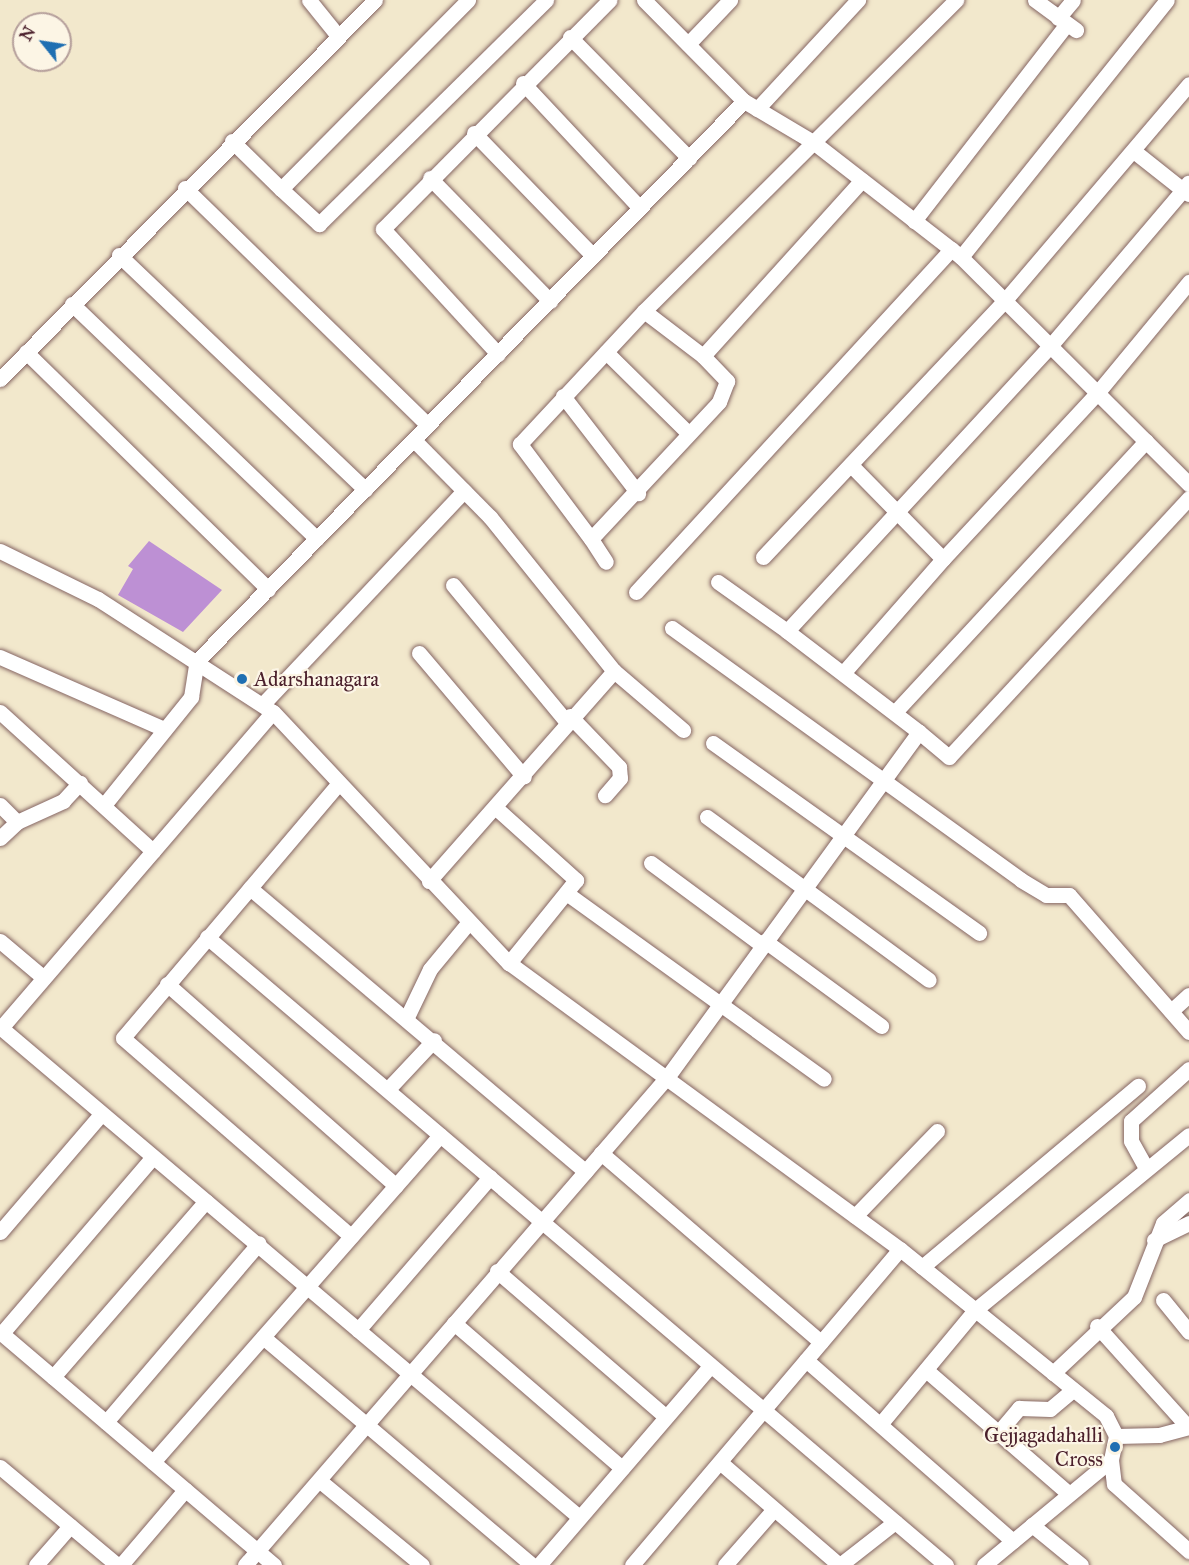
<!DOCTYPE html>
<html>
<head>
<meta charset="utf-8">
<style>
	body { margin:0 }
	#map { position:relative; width:1189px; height:1565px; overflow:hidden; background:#f2e8cc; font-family:"IM FELL Great Primer",serif }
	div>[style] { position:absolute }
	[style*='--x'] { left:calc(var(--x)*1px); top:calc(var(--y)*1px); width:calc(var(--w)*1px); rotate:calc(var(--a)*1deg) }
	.building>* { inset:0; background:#bd90d4 }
	.roads { filter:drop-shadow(0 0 2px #856563) drop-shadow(0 0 2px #856563) }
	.minor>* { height:15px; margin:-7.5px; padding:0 7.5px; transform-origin:7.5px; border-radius:7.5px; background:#fff }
	.dots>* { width:16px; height:16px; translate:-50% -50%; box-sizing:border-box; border:3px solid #fcf5e5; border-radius:50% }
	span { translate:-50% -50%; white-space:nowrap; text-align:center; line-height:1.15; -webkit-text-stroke:4.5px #fcf5e5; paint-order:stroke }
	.poi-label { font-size:21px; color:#4a1f2b }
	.left { translate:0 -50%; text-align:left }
	.right { translate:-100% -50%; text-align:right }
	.north { position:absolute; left:12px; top:12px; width:60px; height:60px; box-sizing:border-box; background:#fcf5e5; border:2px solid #b59f9b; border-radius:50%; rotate:300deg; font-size:16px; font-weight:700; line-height:24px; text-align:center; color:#4a1f2b }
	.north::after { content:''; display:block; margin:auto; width:21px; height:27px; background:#1f6fb2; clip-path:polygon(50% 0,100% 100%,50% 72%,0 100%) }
</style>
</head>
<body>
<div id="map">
	<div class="building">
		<i style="clip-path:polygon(149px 541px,222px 590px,183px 632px,118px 595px,133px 569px,128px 566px)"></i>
	</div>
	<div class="roads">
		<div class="minor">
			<i style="--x:309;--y:0;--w:46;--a:51.1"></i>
			<i style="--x:644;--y:0;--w:142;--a:45.3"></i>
			<i style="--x:744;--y:101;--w:80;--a:30.7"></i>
			<i style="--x:813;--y:142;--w:187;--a:37.8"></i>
			<i style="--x:961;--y:257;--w:322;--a:44.9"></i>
			<i style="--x:1035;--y:0;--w:51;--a:36.2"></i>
			<i style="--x:1058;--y:18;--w:23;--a:-50"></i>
			<i style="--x:570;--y:37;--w:170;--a:45.5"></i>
			<i style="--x:688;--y:44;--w:61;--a:-46.3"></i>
			<i style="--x:523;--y:83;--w:171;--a:46.9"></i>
			<i style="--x:757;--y:109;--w:149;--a:-47.2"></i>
			<i style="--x:474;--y:133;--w:171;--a:45.9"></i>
			<i style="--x:232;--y:141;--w:69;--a:44.4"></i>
			<i style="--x:281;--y:189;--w:266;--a:-45.3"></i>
			<i style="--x:1135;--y:152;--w:61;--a:38.4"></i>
			<i style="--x:1183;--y:190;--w:9;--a:-54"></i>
			<i style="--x:430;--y:178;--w:172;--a:45.7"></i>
			<i style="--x:185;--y:188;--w:339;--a:44.3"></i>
			<i style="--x:281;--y:189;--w:52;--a:42.6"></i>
			<i style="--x:319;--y:224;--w:319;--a:-44.6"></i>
			<i style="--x:914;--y:221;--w:249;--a:-52.2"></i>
			<i style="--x:119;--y:255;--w:340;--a:43.6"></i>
			<i style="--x:961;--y:257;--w:329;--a:-51.3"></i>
			<i style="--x:72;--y:304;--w:339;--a:43.8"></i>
			<i style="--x:644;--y:311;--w:74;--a:37.3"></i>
			<i style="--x:703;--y:356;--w:237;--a:-47.9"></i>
			<i style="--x:26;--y:352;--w:339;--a:44.4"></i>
			<i style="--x:606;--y:352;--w:115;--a:44.6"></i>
			<i style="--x:498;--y:354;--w:170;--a:-132.6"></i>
			<i style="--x:383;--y:229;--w:322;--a:-45.3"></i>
			<i style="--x:703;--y:356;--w:35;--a:46"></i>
			<i style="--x:727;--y:381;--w:22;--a:111"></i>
			<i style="--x:719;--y:402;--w:187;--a:133.1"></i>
			<i style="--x:591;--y:539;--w:119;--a:-126.8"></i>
			<i style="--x:520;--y:444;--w:182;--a:-47"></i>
			<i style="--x:644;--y:311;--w:441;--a:-44.9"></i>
			<i style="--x:0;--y:379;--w:533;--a:-45.3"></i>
			<i style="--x:563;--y:396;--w:123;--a:52.3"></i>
			<i style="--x:414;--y:440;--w:108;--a:45.4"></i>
			<i style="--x:490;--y:517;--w:198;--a:51.2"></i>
			<i style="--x:614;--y:671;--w:280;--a:131.4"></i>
			<i style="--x:591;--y:539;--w:27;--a:57"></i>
			<i style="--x:0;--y:551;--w:109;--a:26.1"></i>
			<i style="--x:98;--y:599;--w:208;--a:32.9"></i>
			<i style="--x:273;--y:712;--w:345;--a:46.8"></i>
			<i style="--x:509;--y:963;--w:484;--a:36.2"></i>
			<i style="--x:900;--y:1249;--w:265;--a:39"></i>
			<i style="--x:1106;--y:1416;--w:22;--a:63"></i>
			<i style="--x:1116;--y:1436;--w:25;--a:102"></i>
			<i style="--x:1111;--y:1460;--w:24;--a:83"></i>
			<i style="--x:1114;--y:1484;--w:101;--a:41.8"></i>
			<i style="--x:763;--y:557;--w:354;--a:-46.7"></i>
			<i style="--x:1006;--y:299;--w:282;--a:-49.6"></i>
			<i style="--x:943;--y:559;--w:228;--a:-47.1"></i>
			<i style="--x:1098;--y:392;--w:143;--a:-50.4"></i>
			<i style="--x:718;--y:582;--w:85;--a:35.4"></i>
			<i style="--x:453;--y:585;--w:177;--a:50.3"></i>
			<i style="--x:636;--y:592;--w:466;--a:-47.4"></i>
			<i style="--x:672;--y:628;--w:430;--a:35.8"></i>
			<i style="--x:1021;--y:880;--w:29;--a:31"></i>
			<i style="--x:1046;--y:895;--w:23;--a:0"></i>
			<i style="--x:1069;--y:895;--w:182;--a:48.8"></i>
			<i style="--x:419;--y:653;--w:162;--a:49.7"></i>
			<i style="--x:0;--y:657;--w:177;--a:23.7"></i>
			<i style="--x:614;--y:671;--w:91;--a:40.5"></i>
			<i style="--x:844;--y:672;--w:150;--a:-48.8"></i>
			<i style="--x:943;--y:559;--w:132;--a:-134.4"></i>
			<i style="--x:263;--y:704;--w:293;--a:-46.7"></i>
			<i style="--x:896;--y:711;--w:368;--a:-47.2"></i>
			<i style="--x:0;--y:712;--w:207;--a:42.3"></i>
			<i style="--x:570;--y:716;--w:71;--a:46.1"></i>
			<i style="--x:619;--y:767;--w:11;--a:85"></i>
			<i style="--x:620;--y:778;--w:23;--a:131"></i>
			<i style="--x:919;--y:732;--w:166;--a:-142.6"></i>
			<i style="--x:787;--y:631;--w:389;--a:-47.3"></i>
			<i style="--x:1051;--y:345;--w:204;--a:-49.6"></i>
			<i style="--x:1183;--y:190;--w:7;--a:34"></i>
			<i style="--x:713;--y:743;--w:327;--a:35.5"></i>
			<i style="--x:339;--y:783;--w:334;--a:130.3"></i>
			<i style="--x:123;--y:1038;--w:302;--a:41"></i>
			<i style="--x:0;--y:805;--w:24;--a:45"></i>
			<i style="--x:104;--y:805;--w:139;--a:-51.1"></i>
			<i style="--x:191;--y:697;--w:36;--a:-81"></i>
			<i style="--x:197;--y:661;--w:783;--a:-45.67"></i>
			<i style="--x:496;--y:808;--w:108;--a:42"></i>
			<i style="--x:576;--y:880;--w:107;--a:128.9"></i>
			<i style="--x:707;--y:817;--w:275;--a:36.3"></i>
			<i style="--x:0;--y:838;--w:23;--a:-43"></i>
			<i style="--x:17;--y:822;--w:51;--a:-24.5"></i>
			<i style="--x:63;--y:801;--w:25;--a:-47"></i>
			<i style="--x:651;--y:863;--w:138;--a:36.5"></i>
			<i style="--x:250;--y:888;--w:439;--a:40.2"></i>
			<i style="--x:569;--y:895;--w:314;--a:35.8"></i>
			<i style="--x:207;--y:937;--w:970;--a:40.36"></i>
			<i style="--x:0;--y:941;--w:57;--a:40.1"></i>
			<i style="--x:765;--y:941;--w:144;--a:36.2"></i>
			<i style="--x:167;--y:984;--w:305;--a:41.4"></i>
			<i style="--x:1171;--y:1011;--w:24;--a:-42"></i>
			<i style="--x:407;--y:1017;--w:53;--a:-64.4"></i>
			<i style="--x:430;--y:969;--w:61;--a:-50.3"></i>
			<i style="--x:0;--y:1027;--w:757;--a:40.23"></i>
			<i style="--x:0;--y:1029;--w:418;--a:-49.3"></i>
			<i style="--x:388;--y:1089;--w:67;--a:-46.8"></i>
			<i style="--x:601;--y:1153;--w:290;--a:40.7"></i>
			<i style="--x:1146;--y:1168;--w:31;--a:-119"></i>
			<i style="--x:1131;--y:1141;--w:20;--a:-90"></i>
			<i style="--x:1131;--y:1121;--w:78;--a:-41.9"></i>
			<i style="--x:855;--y:1216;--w:118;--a:-46"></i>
			<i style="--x:0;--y:1232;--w:155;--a:-49.4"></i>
			<i style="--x:1154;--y:1240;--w:39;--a:-26"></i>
			<i style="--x:922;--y:1267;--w:282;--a:-40"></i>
			<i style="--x:497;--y:1271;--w:223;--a:40.8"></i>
			<i style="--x:1163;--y:1300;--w:41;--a:50.9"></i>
			<i style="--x:454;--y:1323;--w:222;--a:40.8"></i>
			<i style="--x:1097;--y:1326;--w:136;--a:48"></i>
			<i style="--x:358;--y:1330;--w:202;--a:-49.2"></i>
			<i style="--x:0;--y:1332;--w:360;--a:40.4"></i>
			<i style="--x:2;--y:1333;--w:230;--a:-49.4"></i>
			<i style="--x:263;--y:1337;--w:353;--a:40.3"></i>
			<i style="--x:806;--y:1360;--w:275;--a:41.2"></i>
			<i style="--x:926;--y:1370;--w:189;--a:40.9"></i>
			<i style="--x:1053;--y:1373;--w:111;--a:-43.2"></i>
			<i style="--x:1134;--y:1297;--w:79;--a:-68.6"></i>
			<i style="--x:1163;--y:1223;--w:35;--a:-41"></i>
			<i style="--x:53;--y:1377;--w:233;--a:-49"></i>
			<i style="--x:106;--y:1422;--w:235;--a:-49.5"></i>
			<i style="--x:882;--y:1422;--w:146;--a:-50.3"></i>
			<i style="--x:975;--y:1310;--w:276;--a:-39.3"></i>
			<i style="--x:998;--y:1433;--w:33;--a:-50"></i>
			<i style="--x:1019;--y:1408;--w:31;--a:2"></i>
			<i style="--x:1050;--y:1409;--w:30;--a:-40"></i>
			<i style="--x:1116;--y:1436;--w:43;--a:-1.3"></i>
			<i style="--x:1159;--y:1435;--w:31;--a:-15"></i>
			<i style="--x:153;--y:1462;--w:435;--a:-48.7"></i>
			<i style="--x:721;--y:1463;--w:156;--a:40.8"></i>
			<i style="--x:0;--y:1467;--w:153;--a:39.9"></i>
			<i style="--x:320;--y:1481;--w:132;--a:39.5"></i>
			<i style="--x:1032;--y:1525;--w:63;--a:39.2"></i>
			<i style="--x:36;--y:1565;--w:52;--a:-48.9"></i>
			<i style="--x:121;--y:1565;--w:99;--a:-49.5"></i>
			<i style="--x:245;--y:1565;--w:647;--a:-49.14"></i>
			<i style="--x:668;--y:1076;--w:426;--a:-53.9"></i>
			<i style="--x:919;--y:732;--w:39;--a:40"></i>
			<i style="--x:949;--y:757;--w:353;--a:-47.2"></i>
			<i style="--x:539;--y:1565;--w:262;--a:-49.3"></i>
			<i style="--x:632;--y:1565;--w:414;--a:-49.7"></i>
			<i style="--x:725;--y:1565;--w:74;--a:-48.8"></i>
			<i style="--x:840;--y:1565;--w:70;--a:-38"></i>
			<i style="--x:984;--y:1565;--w:165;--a:-39.6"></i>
		</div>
	</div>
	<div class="dots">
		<i style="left:242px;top:679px;background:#1f6fb2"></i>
		<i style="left:1115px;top:1447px;background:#1f6fb2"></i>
	</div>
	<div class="poi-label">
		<span class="left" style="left:254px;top:679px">Adarshanagara</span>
		<span class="right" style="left:1103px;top:1447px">Gejjagadahalli<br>Cross</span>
	</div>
	<div class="north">N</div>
</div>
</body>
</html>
